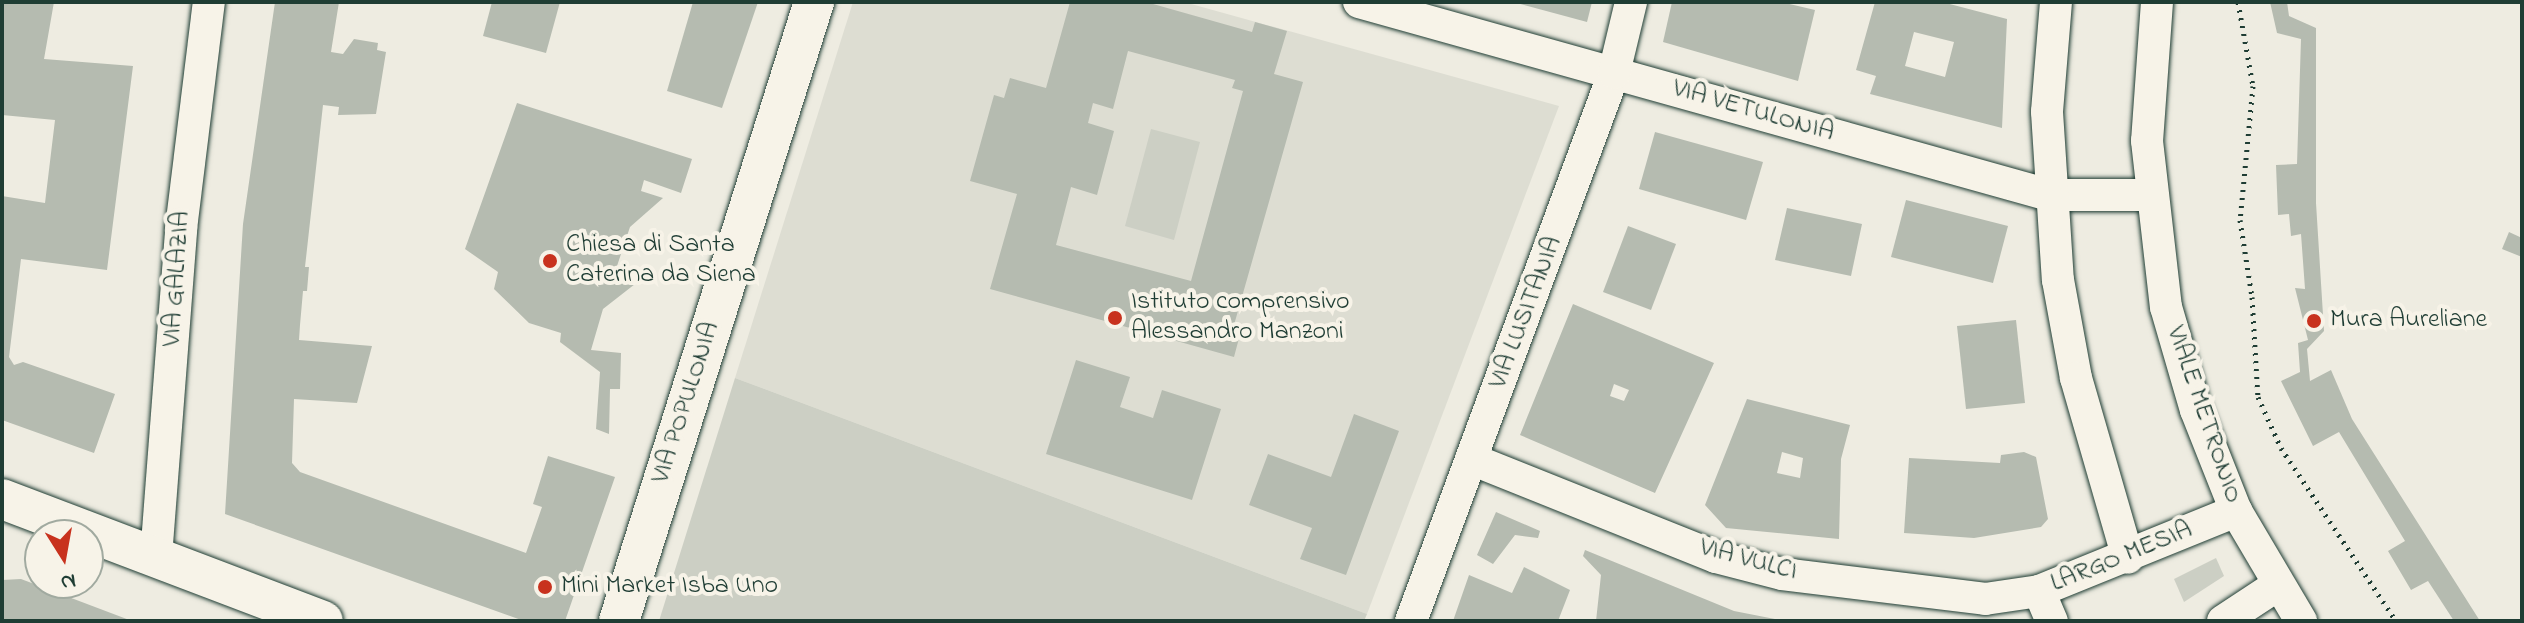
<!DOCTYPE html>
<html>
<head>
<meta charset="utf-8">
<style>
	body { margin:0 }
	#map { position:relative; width:2524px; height:623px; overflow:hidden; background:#eeece1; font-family:"Indie Flower",sans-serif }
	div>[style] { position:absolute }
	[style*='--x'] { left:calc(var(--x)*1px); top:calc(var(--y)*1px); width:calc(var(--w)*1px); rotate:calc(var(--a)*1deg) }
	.built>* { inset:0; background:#ddddd2 }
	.green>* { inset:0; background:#cccfc4 }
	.building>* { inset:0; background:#b5bbb0 }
	.path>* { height:5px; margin-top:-2.5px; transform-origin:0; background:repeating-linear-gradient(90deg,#1f3d34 0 2px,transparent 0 8px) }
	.roads { filter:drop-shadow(0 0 2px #1f3d34) drop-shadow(0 0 2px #1f3d34) }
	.minor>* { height:32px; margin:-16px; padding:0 16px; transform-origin:16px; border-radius:16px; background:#f7f3e8 }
	.tertiary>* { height:40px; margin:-20px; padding:0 20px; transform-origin:20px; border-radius:20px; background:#f7f3e8 }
	.dots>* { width:22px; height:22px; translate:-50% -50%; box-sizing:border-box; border:4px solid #f7f3e8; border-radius:50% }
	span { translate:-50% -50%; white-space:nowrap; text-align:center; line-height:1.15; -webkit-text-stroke:8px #f7f3e8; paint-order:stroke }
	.street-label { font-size:26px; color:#1f3d34 }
	.poi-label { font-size:26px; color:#1f3d34 }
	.left { translate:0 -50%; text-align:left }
	.frame { position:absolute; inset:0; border:4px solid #1f3d34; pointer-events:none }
	.north { position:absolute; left:24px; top:519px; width:80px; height:80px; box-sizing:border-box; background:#f7f3e8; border:2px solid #a1aaa0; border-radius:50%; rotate:169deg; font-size:22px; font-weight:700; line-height:32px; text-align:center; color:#1f3d34 }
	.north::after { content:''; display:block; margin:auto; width:28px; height:36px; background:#c8321e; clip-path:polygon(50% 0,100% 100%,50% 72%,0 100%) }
</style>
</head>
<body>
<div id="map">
	<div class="built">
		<i style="clip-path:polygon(853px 2px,1184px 2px,1559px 106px,1367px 614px,735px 378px)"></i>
	</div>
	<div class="green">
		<i style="clip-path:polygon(1151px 129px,1200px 142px,1174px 240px,1125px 226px)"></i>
		<i style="clip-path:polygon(735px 378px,1367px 614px,1364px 621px,659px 621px)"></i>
		<i style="clip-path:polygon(2216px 558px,2224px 576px,2184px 602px,2174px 579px)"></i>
	</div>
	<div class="building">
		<i style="clip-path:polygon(2px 2px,54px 2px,44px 59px,133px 66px,107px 270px,21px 259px,9px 357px,14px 365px,23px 362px,115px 394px,94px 453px,2px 420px,2px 196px,45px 203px,55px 120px,2px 115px)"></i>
		<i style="clip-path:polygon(275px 2px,339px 2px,331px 52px,343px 54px,354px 39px,378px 43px,377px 50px,386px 52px,376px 114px,338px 115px,339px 107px,323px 105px,305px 267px,309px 267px,307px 291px,303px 291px,300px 325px,299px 340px,372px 346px,357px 403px,294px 399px,292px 463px,300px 472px,526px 553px,542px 507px,533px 504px,548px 456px,615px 477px,565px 621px,524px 621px,225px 514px,243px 224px)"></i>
		<i style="clip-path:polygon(492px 2px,560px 2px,546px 53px,483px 36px)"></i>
		<i style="clip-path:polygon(693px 2px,758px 2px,722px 108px,667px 91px)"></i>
		<i style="clip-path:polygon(evenodd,1070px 2px,1146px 2px,1252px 32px,1255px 22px,1287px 31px,1274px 74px,1303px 82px,1234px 325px,1242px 327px,1234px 357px,990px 289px,1017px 194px,970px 181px,994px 95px,1004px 98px,1010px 78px,1046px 88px,1070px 2px,1128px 51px,1235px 80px,1232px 88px,1243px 91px,1191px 281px,1056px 245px,1071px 187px,1097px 195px,1114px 131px,1088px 123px,1093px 103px,1113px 109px,1128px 51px)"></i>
		<i style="clip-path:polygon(1513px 2px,1592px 2px,1587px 22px)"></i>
		<i style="clip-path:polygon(1672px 2px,1781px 2px,1815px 10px,1798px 81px,1663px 42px)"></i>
		<i style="clip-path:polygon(evenodd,1875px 2px,1942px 2px,2007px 19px,2002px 128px,1870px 94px,1876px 76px,1856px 70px,1875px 2px,1914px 32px,1954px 42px,1945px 77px,1905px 66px,1914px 32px)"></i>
		<i style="clip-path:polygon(2270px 2px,2287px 2px,2289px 16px,2316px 28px,2316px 203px,2324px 331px,2307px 349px,2310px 381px,2331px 370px,2352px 419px,2480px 621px,2454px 621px,2428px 581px,2411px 590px,2388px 551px,2405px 541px,2339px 432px,2313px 446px,2281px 381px,2300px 372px,2298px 343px,2308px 340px,2295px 288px,2305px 289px,2301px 234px,2291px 236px,2289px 214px,2278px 215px,2276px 165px,2297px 164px,2301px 39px,2277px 33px)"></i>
		<i style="clip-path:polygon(517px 103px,692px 159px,681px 193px,644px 180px,641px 191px,663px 198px,630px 227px,614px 275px,635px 284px,603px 309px,591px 350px,621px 353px,620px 389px,610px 389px,609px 434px,596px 429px,600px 372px,560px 342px,561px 333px,529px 323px,494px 289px,498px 272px,465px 249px)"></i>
		<i style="clip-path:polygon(1655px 132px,1763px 162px,1746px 220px,1639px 189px)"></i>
		<i style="clip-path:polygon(1906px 200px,2008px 226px,1993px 283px,1891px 257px)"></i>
		<i style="clip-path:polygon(1787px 208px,1862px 224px,1851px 276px,1775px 260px)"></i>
		<i style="clip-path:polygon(1628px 226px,1676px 244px,1651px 310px,1603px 292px)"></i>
		<i style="clip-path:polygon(2509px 232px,2522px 238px,2522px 257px,2502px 249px)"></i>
		<i style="clip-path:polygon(evenodd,1573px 304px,1714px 363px,1655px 493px,1520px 435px,1573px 304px,1614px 384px,1629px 390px,1624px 401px,1610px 396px,1614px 384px)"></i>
		<i style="clip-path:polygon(2016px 320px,2025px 403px,1966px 409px,1957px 326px)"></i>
		<i style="clip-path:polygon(1076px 360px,1130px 377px,1120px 407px,1153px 418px,1162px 390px,1221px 409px,1192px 500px,1046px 454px)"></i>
		<i style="clip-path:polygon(evenodd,1747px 399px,1850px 425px,1841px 459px,1839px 539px,1726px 528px,1705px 505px,1747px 399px,1782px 452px,1803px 458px,1800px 478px,1777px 473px,1782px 452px)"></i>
		<i style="clip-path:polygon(1354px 414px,1399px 431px,1346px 575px,1300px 559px,1312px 528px,1249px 505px,1268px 454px,1331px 477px)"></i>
		<i style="clip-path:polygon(2024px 452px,2036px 457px,2048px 519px,2041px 527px,1974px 538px,1904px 533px,1909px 458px,2000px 463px,2001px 455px)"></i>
		<i style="clip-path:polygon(1496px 512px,1540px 531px,1538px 538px,1515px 535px,1493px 564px,1477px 555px)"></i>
		<i style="clip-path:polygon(1585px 550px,1734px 611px,1785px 621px,1596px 621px,1601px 575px,1583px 556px)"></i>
		<i style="clip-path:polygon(1524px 567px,1570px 590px,1558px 621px,1453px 621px,1469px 575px,1512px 593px)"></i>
		<i style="clip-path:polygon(21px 579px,132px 621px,2px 621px,2px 580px)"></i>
	</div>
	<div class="path">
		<i style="--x:2238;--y:2;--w:85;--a:79.9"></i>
		<i style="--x:2253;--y:86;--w:135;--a:95.5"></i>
		<i style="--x:2240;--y:220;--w:78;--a:81.1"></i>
		<i style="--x:2252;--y:297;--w:100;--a:86.6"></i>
		<i style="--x:2258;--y:397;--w:56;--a:65.7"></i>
		<i style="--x:2281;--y:448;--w:208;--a:56.4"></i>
	</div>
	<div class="roads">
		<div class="minor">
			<i style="--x:1359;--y:2;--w:716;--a:15.63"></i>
			<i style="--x:2049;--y:195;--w:101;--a:0"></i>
			<i style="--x:2056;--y:2;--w:110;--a:94.7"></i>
			<i style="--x:2047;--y:112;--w:168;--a:86.3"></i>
			<i style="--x:2058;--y:280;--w:100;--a:79.6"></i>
			<i style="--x:2076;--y:378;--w:187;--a:73.9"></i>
			<i style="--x:2157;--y:2;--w:139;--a:94.1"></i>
			<i style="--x:2147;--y:141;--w:167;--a:83.5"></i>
			<i style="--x:2166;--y:307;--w:107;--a:73.8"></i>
			<i style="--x:2196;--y:410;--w:109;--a:68.4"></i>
			<i style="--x:2236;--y:511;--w:128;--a:59.4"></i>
			<i style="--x:1471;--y:459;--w:264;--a:21.8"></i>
			<i style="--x:1716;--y:557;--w:68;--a:14.4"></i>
			<i style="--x:1782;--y:574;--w:205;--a:7"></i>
			<i style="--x:1985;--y:599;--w:55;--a:-8.4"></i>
			<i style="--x:2039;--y:591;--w:213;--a:-22.1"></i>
			<i style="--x:156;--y:557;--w:329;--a:-85.6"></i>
			<i style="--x:181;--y:229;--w:229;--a:-83"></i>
			<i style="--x:2039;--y:591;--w:33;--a:67"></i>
			<i style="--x:1411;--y:621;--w:584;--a:-69.67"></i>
			<i style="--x:1614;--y:73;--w:73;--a:-76.5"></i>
			<i style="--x:2223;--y:621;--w:64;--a:-33.4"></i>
		</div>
		<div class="tertiary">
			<i style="--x:2;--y:499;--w:343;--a:20.8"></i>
			<i style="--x:619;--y:621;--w:649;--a:-72.51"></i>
		</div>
	</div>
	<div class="dots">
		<i style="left:550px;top:261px;background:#c8321e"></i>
		<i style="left:1115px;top:318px;background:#c8321e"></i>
		<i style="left:2314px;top:321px;background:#c8321e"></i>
		<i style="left:545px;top:587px;background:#c8321e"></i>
	</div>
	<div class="street-label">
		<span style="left:1753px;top:112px;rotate:16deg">VIA VETULONIA</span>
		<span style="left:178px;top:279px;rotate:-86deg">VIA GALAZIA</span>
		<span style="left:1527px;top:313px;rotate:-69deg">VIA LUSITANIA</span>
		<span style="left:687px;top:403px;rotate:-72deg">VIA POPULONIA</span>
		<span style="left:2203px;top:415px;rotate:71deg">VIALE METRONIO</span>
		<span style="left:2122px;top:558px;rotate:-22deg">LARGO MESIA</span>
		<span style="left:1748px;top:561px;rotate:15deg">VIA VULCI</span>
	</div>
	<div class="poi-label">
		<span class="left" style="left:566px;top:261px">Chiesa di Santa<br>Caterina da Siena</span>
		<span class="left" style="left:1131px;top:318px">Istituto comprensivo<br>Alessandro Manzoni</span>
		<span class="left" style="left:2330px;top:321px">Mura Aureliane</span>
		<span class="left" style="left:561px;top:587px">Mini Market Isba Uno</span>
	</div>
	<div class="frame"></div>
	<div class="north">N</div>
</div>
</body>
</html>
